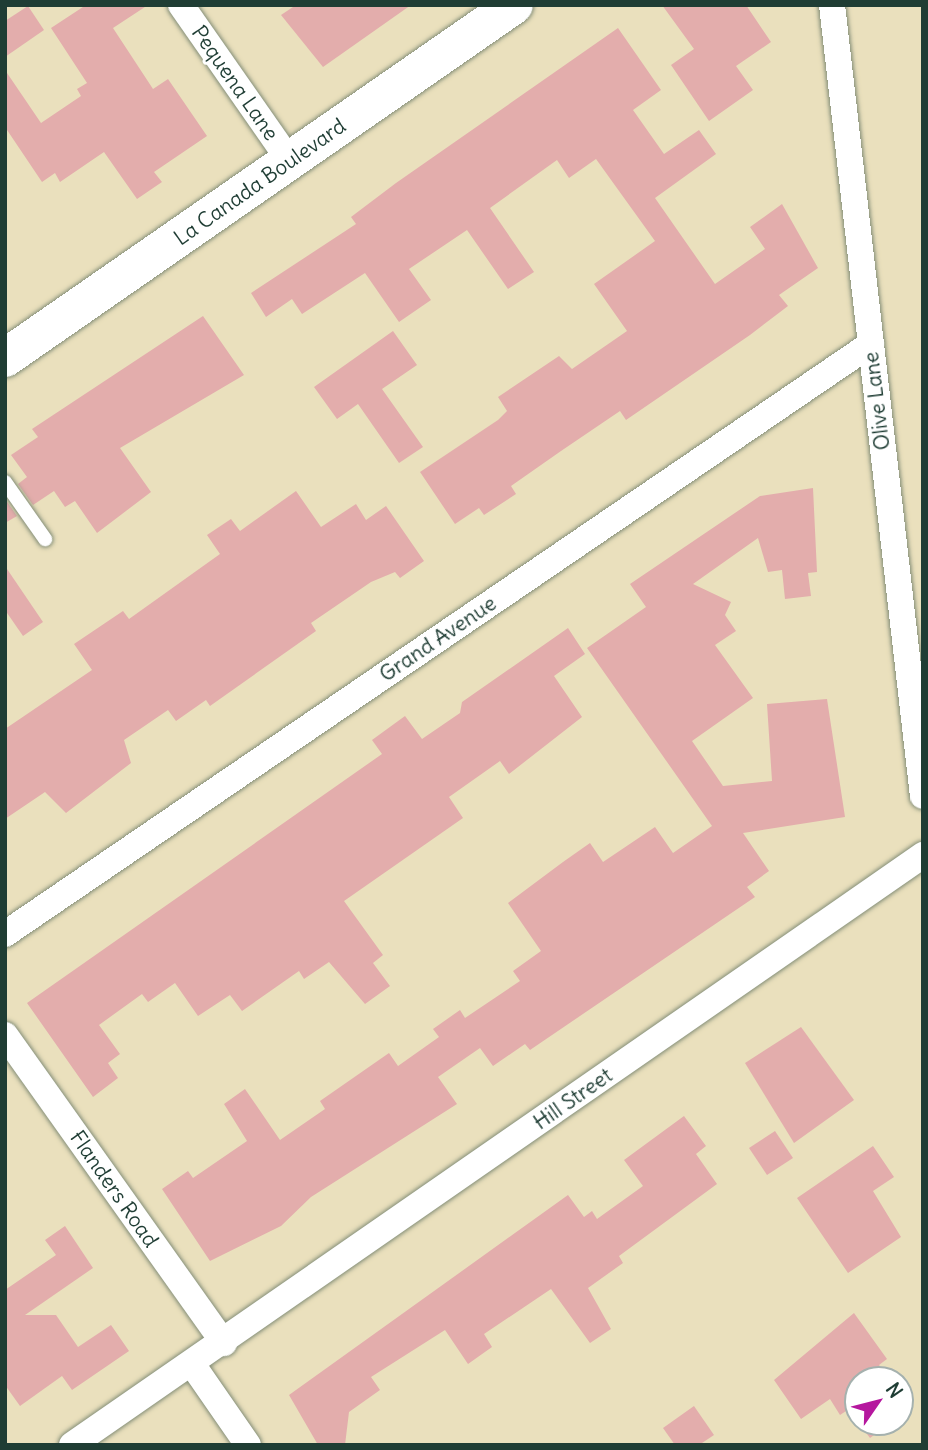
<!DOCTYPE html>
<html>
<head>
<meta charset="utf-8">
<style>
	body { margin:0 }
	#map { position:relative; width:928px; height:1450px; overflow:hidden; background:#eae0bd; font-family:Delius,sans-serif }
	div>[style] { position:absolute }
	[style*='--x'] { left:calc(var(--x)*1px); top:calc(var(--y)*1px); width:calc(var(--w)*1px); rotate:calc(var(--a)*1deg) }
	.building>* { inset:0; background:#e3adac }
	.roads { filter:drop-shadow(0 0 2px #848e78) drop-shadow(0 0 2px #848e78) }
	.lane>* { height:14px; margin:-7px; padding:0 7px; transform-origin:7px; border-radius:7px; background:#fff }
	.street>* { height:26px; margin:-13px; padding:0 13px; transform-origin:13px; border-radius:13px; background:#fff }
	.secondary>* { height:38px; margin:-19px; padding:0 19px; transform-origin:19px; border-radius:19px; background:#fff }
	span { translate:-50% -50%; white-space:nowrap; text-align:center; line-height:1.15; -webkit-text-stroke:6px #fff; paint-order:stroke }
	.street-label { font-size:21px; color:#1f3d34 }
	.frame { position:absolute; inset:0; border:7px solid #1f3d34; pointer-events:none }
	.north { position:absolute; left:844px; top:1366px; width:70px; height:70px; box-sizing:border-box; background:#fff; border:2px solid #a5b1ae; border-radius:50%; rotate:55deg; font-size:19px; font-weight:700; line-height:28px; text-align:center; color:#1f3d34 }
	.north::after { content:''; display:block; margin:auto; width:24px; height:32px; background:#b5179e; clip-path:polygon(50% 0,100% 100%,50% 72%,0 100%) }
</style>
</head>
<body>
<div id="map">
	<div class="building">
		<i style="clip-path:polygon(86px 5px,148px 5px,113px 28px,153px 89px,168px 79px,207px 136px,154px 172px,162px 182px,137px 199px,104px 152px,60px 182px,55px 173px,42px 182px,5px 127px,5px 70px,41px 123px,81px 96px,77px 89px,87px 83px,51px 28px)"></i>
		<i style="clip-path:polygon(296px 5px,411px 5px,323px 67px,281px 15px)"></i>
		<i style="clip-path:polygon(662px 5px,746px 5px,771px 42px,736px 66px,753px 90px,709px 121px,671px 65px,694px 49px)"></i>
		<i style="clip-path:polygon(28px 6px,44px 30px,5px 57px,5px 21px)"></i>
		<i style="clip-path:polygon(618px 28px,661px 90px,633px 110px,664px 154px,699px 130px,716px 154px,655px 198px,715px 284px,765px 249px,750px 227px,782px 204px,818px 268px,779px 295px,788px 306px,750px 335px,626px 420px,620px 411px,561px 451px,511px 486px,516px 494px,484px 515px,479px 508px,455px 524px,420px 472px,498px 420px,507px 411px,498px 397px,559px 356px,572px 369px,627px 331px,594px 284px,655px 241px,596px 159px,569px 178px,557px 160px,490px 208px,534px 272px,508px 289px,467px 230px,409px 269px,431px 300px,399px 322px,365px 273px,302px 314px,292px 299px,266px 317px,251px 293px,356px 224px,351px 217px,396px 183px)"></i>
		<i style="clip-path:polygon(203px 316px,244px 375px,120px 448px,151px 492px,97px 533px,75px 501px,65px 507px,54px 491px,33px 505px,18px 484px,27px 477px,11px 455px,38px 437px,32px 429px)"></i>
		<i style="clip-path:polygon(393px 331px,417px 365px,382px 389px,423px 447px,399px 463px,358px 404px,337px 419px,314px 387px)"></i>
		<i style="clip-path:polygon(813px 488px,817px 572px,808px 573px,811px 596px,785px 599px,782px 570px,768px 572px,758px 538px,693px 584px,731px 602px,725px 615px,736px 631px,715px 645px,753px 698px,692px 741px,723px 786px,772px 781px,767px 704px,827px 699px,845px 817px,743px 833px,769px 871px,747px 887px,755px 897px,530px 1050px,525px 1044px,493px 1066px,480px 1048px,438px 1077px,457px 1104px,311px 1197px,281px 1226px,210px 1261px,162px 1189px,188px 1171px,193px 1178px,247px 1141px,224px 1104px,245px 1089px,280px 1140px,325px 1109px,320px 1101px,389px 1053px,398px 1066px,439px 1037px,433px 1029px,460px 1010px,465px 1018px,520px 981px,513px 971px,541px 951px,508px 903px,563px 862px,590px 843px,603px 862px,655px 827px,673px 853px,712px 826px,587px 648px,646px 607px,630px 584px,760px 496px)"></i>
		<i style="clip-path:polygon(296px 491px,321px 527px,356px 504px,366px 520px,386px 506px,424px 561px,400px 578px,395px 572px,371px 582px,311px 623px,316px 631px,210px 706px,206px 700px,176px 721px,168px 710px,124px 740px,131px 763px,66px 813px,45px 792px,5px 819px,5px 729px,92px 670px,74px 644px,123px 611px,129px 619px,220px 554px,207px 535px,231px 519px,240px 531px)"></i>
		<i style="clip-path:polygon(5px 499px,17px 516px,5px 523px)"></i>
		<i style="clip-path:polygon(5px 566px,43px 622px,23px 636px,5px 610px)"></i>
		<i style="clip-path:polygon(568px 628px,585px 654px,554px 676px,582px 717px,509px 774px,500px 761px,449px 797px,463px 818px,344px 901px,383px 955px,373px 963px,390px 986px,365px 1004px,329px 962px,304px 979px,299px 971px,242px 1011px,230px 995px,198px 1016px,175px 983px,148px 1002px,142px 994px,99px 1025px,120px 1054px,108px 1063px,118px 1078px,93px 1097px,27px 1003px,382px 754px,372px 740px,405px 716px,422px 739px,460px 713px,462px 702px)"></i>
		<i style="clip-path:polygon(801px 1027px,854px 1100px,794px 1143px,745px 1063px)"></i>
		<i style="clip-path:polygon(684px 1116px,706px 1146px,696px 1154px,717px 1184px,619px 1256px,623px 1263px,588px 1288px,611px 1329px,590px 1343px,551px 1289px,484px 1334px,492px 1347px,468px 1364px,445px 1330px,371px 1377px,380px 1390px,349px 1412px,345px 1445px,318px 1445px,289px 1395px,568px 1195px,584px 1217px,592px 1211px,597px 1219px,643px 1186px,624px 1160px)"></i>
		<i style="clip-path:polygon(775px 1131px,793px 1158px,767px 1175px,749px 1148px)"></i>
		<i style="clip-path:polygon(873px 1146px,894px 1177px,873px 1191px,901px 1237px,848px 1273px,797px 1198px)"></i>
		<i style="clip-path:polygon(65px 1226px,93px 1268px,25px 1315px,56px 1315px,78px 1347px,111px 1325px,129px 1351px,72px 1390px,62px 1376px,20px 1406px,5px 1385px,5px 1290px,56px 1255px,45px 1240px)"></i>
		<i style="clip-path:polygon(854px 1313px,887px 1359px,879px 1365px,890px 1380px,858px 1380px,858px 1421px,849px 1409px,840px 1415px,830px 1399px,801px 1419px,774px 1380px)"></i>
		<i style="clip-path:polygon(900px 1395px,910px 1409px,900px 1416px)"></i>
		<i style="clip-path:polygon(694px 1406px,714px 1435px,699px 1445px,675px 1445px,663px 1428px)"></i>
		<i style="clip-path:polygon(858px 1422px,892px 1422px,870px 1438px)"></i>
	</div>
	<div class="roads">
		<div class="lane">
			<i style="--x:5;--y:482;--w:70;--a:54.9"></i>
		</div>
		<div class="street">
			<i style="--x:181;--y:5;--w:190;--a:55.1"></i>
			<i style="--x:832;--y:5;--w:796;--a:83.44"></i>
			<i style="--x:5;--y:934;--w:1048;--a:-34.27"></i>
			<i style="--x:5;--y:1035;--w:378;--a:54.6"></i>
			<i style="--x:192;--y:1364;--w:98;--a:55.3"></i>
			<i style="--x:72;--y:1445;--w:1036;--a:-34.73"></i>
		</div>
		<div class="secondary">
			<i style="--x:5;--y:358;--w:619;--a:-34.74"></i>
		</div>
	</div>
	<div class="street-label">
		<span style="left:235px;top:83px;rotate:55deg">Pequena Lane</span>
		<span style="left:260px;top:182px;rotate:-35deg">La Canada Boulevard</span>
		<span style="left:877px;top:401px;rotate:-97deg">Olive Lane</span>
		<span style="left:438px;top:639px;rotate:-34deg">Grand Avenue</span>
		<span style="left:573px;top:1099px;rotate:-35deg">Hill Street</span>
		<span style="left:114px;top:1189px;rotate:55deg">Flanders Road</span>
	</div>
	<div class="frame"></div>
	<div class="north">N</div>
</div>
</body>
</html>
